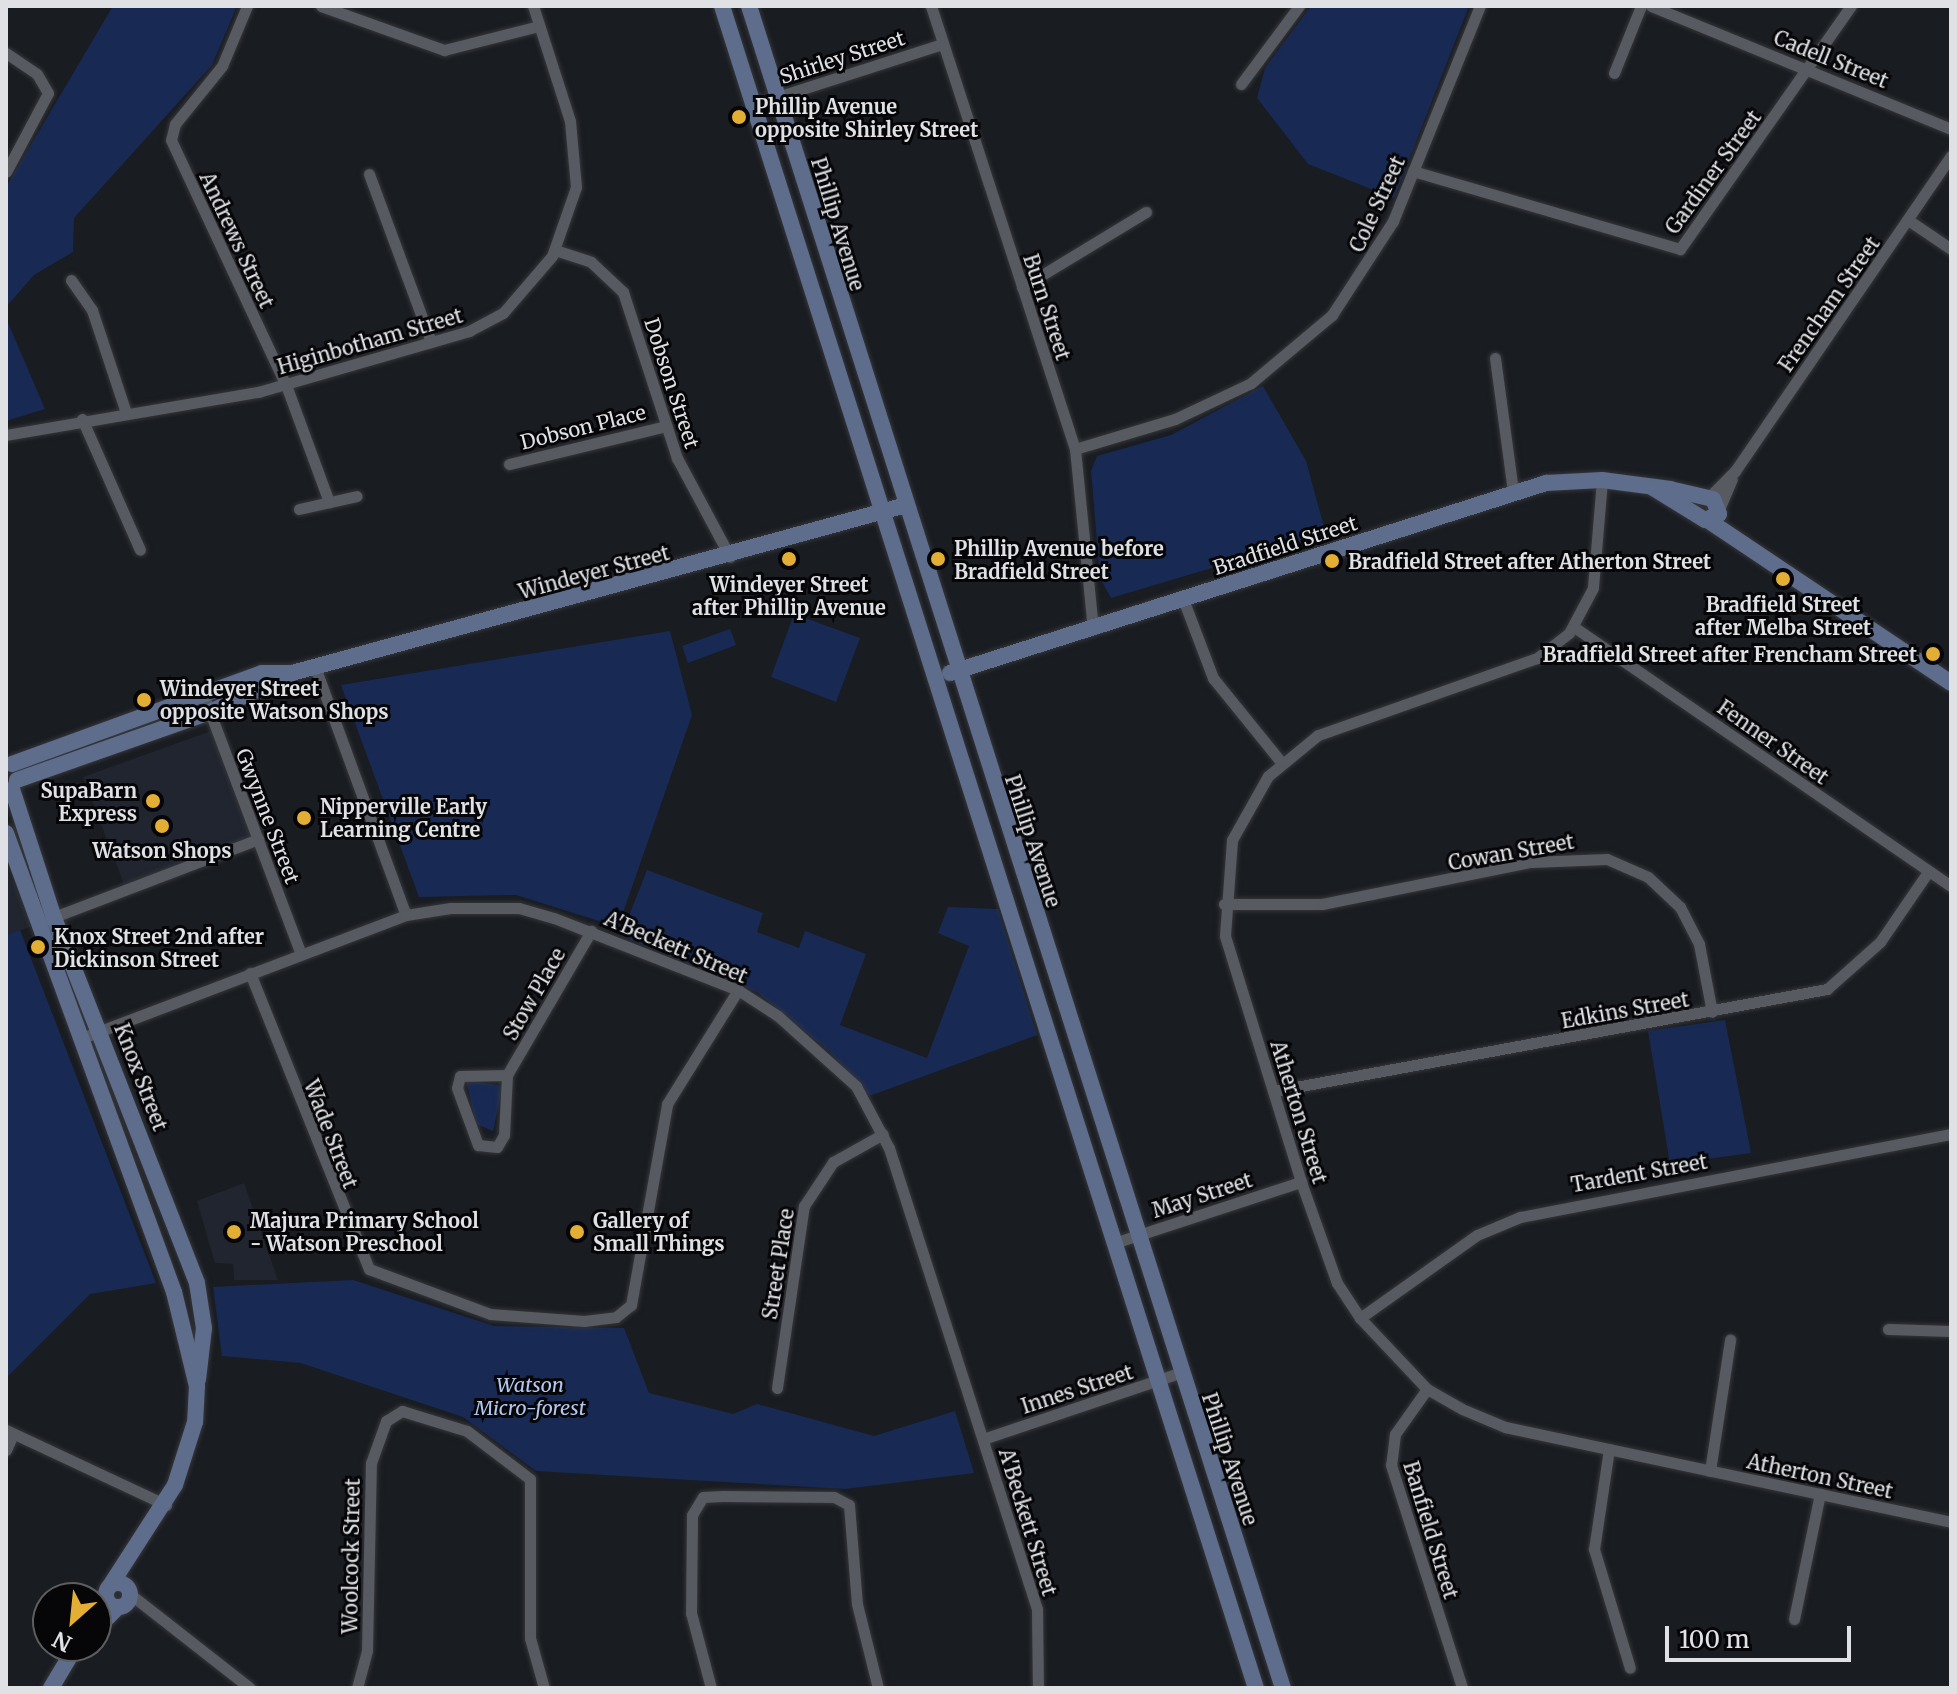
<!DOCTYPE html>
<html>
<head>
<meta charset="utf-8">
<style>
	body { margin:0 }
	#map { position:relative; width:1957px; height:1694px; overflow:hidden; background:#191c21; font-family:Merriweather,serif }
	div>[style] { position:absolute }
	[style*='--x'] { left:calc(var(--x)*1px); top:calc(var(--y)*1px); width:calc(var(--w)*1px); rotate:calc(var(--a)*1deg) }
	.built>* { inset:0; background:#20252f }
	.green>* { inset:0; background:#182a54 }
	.roads { filter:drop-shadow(0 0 2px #35363a) drop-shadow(0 0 2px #35363a) }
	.street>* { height:11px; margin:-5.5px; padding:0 5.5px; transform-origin:5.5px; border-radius:5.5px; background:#575a60 }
	.secondary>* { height:16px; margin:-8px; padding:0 8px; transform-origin:8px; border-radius:8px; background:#5e6d8c }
	.secondary>.ring { margin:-8px; padding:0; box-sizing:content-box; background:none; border:16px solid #5e6d8c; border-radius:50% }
	.dots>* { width:22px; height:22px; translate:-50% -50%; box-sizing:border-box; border:4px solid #060608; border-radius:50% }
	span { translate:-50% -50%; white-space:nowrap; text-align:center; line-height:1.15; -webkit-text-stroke:6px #060608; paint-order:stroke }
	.street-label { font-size:20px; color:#dfe1e5 }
	.poi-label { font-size:20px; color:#dfe1e5; font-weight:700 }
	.left { translate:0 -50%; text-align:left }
	.right { translate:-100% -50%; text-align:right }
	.park-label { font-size:20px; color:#b3c8f1; font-style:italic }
	.frame { position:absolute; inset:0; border:8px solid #dfe1e5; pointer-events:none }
	.north { position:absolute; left:32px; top:1582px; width:80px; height:80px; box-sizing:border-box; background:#060608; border:2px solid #5d5e60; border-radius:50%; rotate:207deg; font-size:22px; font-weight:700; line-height:32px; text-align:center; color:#dfe1e5 }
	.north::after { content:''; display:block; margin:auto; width:28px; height:36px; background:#e2af34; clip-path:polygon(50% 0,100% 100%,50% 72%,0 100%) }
	.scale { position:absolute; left:1665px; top:1626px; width:186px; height:36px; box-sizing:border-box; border:4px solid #dfe1e5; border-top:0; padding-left:10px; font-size:24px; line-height:28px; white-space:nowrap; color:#dfe1e5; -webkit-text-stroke:6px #060608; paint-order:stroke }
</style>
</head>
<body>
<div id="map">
	<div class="built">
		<i style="clip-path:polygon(211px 731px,251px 838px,124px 884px,83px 777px)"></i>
		<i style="clip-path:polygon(6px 868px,33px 926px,6px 935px)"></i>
		<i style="clip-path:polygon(244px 1183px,278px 1280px,234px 1280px,233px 1264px,215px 1263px,197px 1201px)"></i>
	</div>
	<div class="green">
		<i style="clip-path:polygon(113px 6px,237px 6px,212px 65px,74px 218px,73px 252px,34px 275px,6px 307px,6px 187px)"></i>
		<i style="clip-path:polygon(1311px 6px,1469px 6px,1394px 198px,1308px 164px,1257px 98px,1265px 68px)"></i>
		<i style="clip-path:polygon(6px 318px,45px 409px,6px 421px)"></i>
		<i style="clip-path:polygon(1263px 386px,1306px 461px,1326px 534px,1111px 598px,1100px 578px,1091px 471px,1097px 456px,1171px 435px)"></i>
		<i style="clip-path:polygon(794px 614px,860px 638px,836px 702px,771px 677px)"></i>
		<i style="clip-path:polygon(730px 629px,736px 645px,688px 663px,682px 646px)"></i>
		<i style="clip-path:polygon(670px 631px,692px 715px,618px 927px,516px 895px,419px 897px,341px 685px)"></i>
		<i style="clip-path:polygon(647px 870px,763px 913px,757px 932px,799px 948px,805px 931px,866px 954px,840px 1025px,927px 1058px,969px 946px,938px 933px,948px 907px,998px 909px,1037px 1035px,869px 1096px,830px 1052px,757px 992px,621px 936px)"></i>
		<i style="clip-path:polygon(20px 930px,156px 1283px,90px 1294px,6px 1378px,6px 935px)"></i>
		<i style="clip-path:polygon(1725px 1020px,1751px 1153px,1670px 1164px,1648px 1031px)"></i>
		<i style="clip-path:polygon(466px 1080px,503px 1086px,493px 1131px,476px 1124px)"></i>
		<i style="clip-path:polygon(353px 1280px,494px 1326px,624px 1328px,649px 1393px,733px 1414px,757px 1404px,874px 1436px,955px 1411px,974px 1473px,845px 1489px,536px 1471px,463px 1417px,301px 1363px,222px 1356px,213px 1287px)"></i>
	</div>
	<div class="roads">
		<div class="street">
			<i style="--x:247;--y:6;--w:65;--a:112.6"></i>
			<i style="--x:222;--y:66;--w:75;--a:129"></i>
			<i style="--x:175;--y:124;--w:16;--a:104"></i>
			<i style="--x:171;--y:140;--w:271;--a:64.9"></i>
			<i style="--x:286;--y:385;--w:125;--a:69.8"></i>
			<i style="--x:321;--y:6;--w:131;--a:19.7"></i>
			<i style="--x:444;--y:50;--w:98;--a:-14.2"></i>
			<i style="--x:931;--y:6;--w:466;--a:72"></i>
			<i style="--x:1075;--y:449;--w:180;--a:84.3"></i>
			<i style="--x:1651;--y:6;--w:324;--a:22.3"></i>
			<i style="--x:6;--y:53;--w:37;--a:34"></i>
			<i style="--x:37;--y:74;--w:22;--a:60"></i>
			<i style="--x:48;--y:93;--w:89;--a:118"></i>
			<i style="--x:1614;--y:73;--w:72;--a:-68.1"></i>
			<i style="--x:1241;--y:84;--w:97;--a:-53.4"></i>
			<i style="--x:752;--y:105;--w:200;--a:-17.8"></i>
			<i style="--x:1413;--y:171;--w:278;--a:16.3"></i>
			<i style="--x:1680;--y:249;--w:297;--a:-54.9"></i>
			<i style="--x:369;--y:174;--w:179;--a:69.7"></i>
			<i style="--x:1908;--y:220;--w:52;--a:34"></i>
			<i style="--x:555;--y:250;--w:38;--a:18"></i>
			<i style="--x:591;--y:262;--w:44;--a:43.2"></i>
			<i style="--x:623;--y:292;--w:175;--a:72"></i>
			<i style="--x:677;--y:458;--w:112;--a:61.8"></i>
			<i style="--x:71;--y:280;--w:37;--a:55"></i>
			<i style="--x:92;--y:310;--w:108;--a:71.7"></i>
			<i style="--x:1022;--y:287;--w:145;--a:-31.2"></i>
			<i style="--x:1495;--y:358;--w:135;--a:82.3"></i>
			<i style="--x:82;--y:419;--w:143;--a:66.1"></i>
			<i style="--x:6;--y:435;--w:256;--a:-9.7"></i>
			<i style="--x:258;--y:392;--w:220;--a:-16.1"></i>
			<i style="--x:469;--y:331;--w:38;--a:-28"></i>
			<i style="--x:503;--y:313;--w:75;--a:-49.3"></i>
			<i style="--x:552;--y:256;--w:73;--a:-70.8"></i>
			<i style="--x:576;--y:187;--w:66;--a:-95.2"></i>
			<i style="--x:570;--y:121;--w:121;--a:-107.8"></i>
			<i style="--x:1075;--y:449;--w:104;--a:-16.7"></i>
			<i style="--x:1175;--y:419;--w:84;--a:-25.3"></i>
			<i style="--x:1251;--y:383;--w:106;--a:-40"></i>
			<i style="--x:1332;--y:315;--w:112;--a:-57"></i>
			<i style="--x:1393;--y:221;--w:232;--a:-68"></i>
			<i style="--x:509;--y:464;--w:162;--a:-13.6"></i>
			<i style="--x:1602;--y:480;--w:108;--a:94.8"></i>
			<i style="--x:1593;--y:588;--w:51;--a:118.1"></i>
			<i style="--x:1569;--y:633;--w:41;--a:142"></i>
			<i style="--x:1537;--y:658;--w:232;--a:160.6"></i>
			<i style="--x:1318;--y:735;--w:65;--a:140.6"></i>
			<i style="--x:1268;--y:776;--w:73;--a:119.4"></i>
			<i style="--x:1232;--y:840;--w:96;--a:94.2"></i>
			<i style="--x:1225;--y:936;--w:257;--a:72.8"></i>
			<i style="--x:1301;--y:1182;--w:107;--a:70.4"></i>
			<i style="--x:1337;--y:1283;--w:42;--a:56.7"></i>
			<i style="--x:1360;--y:1318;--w:98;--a:46.7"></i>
			<i style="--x:1427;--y:1389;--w:40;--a:29.7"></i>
			<i style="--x:1462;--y:1409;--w:47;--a:22.7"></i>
			<i style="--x:1505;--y:1427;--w:456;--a:12"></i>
			<i style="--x:1708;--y:498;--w:38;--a:-45"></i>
			<i style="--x:1735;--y:471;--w:382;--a:-55.6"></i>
			<i style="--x:1720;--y:507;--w:30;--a:-67"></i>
			<i style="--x:299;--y:509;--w:59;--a:-12.6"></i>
			<i style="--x:1183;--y:599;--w:85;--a:69.2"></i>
			<i style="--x:1213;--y:678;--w:108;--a:51"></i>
			<i style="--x:1574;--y:627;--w:457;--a:34.5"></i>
			<i style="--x:315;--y:667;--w:264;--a:69.9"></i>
			<i style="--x:202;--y:691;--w:281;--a:69.4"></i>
			<i style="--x:1224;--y:904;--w:98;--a:0"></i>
			<i style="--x:1322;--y:904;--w:213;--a:-11.4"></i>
			<i style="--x:1531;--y:862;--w:76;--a:-2.3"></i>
			<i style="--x:1607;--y:859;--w:45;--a:23.7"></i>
			<i style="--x:1648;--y:877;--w:44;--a:43.2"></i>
			<i style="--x:1680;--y:907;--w:42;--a:62.8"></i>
			<i style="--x:1699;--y:944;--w:69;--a:79.2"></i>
			<i style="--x:49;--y:919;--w:224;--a:-20.9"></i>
			<i style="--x:250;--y:973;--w:319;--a:68.1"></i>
			<i style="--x:369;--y:1269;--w:129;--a:20.4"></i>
			<i style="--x:490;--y:1314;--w:94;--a:4.3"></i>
			<i style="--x:584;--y:1321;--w:32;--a:-7"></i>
			<i style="--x:616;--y:1317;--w:19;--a:-39"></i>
			<i style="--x:631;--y:1305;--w:204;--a:-79.8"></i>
			<i style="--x:667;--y:1104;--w:134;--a:-58.1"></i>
			<i style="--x:82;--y:1038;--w:347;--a:-20.8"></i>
			<i style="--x:406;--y:915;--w:45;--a:-9"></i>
			<i style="--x:450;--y:908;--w:69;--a:0"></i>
			<i style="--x:519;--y:908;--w:36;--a:16"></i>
			<i style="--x:554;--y:918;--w:198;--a:21.4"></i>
			<i style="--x:738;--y:990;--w:48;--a:33"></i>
			<i style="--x:778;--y:1016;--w:105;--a:41.9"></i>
			<i style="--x:856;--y:1086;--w:70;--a:62"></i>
			<i style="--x:889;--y:1148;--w:484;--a:72.2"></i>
			<i style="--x:1037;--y:1609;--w:79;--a:89.3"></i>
			<i style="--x:507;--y:1075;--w:47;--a:178.8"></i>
			<i style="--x:460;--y:1076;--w:12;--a:104"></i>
			<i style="--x:457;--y:1088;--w:61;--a:69.8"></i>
			<i style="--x:478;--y:1145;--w:19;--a:6"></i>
			<i style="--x:497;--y:1147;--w:14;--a:-60"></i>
			<i style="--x:504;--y:1135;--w:60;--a:-87.1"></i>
			<i style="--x:507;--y:1075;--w:167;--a:-59.7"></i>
			<i style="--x:1274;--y:1091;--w:562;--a:-10.45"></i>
			<i style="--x:1827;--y:989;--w:71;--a:-41.6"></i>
			<i style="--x:1880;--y:942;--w:85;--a:-55.6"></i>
			<i style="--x:1114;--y:1243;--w:197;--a:-18.1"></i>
			<i style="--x:1360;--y:1318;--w:143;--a:-35.4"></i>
			<i style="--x:1477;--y:1235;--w:47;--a:-22.7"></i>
			<i style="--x:1520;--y:1217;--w:439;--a:-10.9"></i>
			<i style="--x:1888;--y:1329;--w:63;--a:1.8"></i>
			<i style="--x:777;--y:1388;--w:184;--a:-81.6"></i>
			<i style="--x:804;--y:1206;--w:53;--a:-56.6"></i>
			<i style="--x:833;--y:1162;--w:57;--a:-29.2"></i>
			<i style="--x:1427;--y:1389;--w:55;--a:125.4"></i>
			<i style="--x:1395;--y:1434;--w:31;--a:97"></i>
			<i style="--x:1391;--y:1465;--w:234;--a:72.3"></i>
			<i style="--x:6;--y:1430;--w:177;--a:25.1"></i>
			<i style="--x:983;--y:1439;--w:210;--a:-18.6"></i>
			<i style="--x:1609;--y:1449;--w:101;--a:98.5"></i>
			<i style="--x:1594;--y:1549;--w:124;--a:73.2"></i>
			<i style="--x:6;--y:1450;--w:17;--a:-66"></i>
			<i style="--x:1710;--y:1471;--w:133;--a:-81.3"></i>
			<i style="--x:130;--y:1594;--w:152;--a:38.1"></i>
			<i style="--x:1794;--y:1619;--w:128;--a:-78.3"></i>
			<i style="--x:357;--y:1688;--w:39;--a:-75"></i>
			<i style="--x:367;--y:1650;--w:187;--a:-88.8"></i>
			<i style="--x:371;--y:1463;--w:45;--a:-70.3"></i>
			<i style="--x:386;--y:1421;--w:19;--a:-32"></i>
			<i style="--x:402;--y:1411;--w:68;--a:17.1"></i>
			<i style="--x:467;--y:1431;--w:79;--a:37.3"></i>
			<i style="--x:530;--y:1479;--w:159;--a:90"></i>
			<i style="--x:530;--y:1638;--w:52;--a:74.4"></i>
			<i style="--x:711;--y:1688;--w:78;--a:-104.9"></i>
			<i style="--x:691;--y:1613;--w:98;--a:-89.4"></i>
			<i style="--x:692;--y:1515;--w:21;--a:-59"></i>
			<i style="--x:703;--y:1497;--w:20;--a:-3"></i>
			<i style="--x:723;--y:1496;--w:111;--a:0.5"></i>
			<i style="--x:834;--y:1497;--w:17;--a:28"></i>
			<i style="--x:849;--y:1505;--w:99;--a:85.4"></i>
			<i style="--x:857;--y:1604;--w:87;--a:76"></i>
		</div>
		<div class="secondary">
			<i style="--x:722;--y:6;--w:1765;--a:72.39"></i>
			<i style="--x:749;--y:6;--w:1765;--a:72.39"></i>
			<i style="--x:1709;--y:521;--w:291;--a:33.8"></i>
			<i style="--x:950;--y:673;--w:626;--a:-17.68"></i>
			<i style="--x:1546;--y:483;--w:56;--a:-3.1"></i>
			<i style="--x:1602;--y:480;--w:69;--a:7.5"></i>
			<i style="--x:1670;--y:489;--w:44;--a:13.1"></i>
			<i style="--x:1713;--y:499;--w:16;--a:68"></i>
			<i style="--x:1719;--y:514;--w:15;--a:157"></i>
			<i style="--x:1705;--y:520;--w:61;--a:-148.4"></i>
			<i style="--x:12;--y:764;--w:266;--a:-20"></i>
			<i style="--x:262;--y:673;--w:30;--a:0"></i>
			<i style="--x:292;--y:673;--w:637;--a:-15.3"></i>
			<i style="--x:17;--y:780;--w:205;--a:-19.4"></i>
			<i style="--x:210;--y:712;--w:91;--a:-25.4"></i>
			<i style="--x:12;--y:789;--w:136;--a:72"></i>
			<i style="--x:54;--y:918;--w:392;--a:68.6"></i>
			<i style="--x:197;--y:1283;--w:46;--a:81.2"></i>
			<i style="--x:204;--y:1328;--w:52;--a:96.6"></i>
			<i style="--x:6;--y:833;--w:489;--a:69.9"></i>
			<i style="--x:174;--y:1292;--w:97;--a:76.3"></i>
			<i style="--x:197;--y:1386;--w:36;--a:93"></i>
			<i style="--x:195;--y:1422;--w:66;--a:107.6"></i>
			<i style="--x:175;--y:1485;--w:120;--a:122.8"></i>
			<i class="ring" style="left:106px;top:1583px;width:8px;height:8px"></i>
			<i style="--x:96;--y:1629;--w:31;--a:-45"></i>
			<i style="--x:51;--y:1688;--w:49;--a:-59.2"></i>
		</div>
	</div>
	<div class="dots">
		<i style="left:739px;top:117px;background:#e2af34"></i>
		<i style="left:789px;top:559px;background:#e2af34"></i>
		<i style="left:938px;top:559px;background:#e2af34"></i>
		<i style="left:1332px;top:561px;background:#e2af34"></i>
		<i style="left:1783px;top:579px;background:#e2af34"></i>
		<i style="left:1933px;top:654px;background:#e2af34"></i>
		<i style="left:144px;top:700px;background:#e2af34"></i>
		<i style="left:153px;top:801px;background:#e2af34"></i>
		<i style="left:304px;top:818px;background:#e2af34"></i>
		<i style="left:162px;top:826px;background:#e2af34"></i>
		<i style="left:38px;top:947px;background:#e2af34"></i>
		<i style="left:234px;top:1232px;background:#e2af34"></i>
		<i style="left:577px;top:1232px;background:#e2af34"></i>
	</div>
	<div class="street-label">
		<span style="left:842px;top:57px;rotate:-18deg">Shirley Street</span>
		<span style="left:1831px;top:59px;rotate:22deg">Cadell Street</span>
		<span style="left:1713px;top:172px;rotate:-54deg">Gardiner Street</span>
		<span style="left:1377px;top:204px;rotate:-65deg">Cole Street</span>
		<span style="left:838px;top:224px;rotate:73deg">Phillip Avenue</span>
		<span style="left:237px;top:240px;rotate:65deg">Andrews Street</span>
		<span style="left:1829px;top:304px;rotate:-55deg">Frencham Street</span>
		<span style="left:1047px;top:307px;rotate:72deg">Burn Street</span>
		<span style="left:370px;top:341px;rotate:-16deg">Higinbotham Street</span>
		<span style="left:672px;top:383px;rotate:72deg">Dobson Street</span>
		<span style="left:583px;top:427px;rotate:-14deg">Dobson Place</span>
		<span style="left:1285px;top:545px;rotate:-18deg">Bradfield Street</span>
		<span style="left:594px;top:572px;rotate:-15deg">Windeyer Street</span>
		<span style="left:1773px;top:742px;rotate:35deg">Fenner Street</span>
		<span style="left:268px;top:816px;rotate:69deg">Gwynne Street</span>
		<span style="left:1033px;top:841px;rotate:72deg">Phillip Avenue</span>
		<span style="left:1511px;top:852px;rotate:-10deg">Cowan Street</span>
		<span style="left:676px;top:947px;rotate:23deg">A'Beckett Street</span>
		<span style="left:534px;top:994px;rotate:-60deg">Stow Place</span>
		<span style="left:1625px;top:1010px;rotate:-10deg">Edkins Street</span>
		<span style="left:141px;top:1077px;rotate:69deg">Knox Street</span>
		<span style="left:1299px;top:1112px;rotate:73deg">Atherton Street</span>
		<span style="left:331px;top:1134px;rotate:69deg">Wade Street</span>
		<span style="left:1639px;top:1173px;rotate:-10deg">Tardent Street</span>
		<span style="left:1202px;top:1195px;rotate:-18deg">May Street</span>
		<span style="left:778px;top:1264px;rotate:-81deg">Street Place</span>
		<span style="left:1077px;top:1389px;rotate:-18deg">Innes Street</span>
		<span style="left:1230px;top:1459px;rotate:72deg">Phillip Avenue</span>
		<span style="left:1820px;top:1476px;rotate:12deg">Atherton Street</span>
		<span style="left:1028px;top:1522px;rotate:73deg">A'Beckett Street</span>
		<span style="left:1431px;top:1530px;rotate:73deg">Banfield Street</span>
		<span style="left:351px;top:1556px;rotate:-89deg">Woolcock Street</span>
	</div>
	<div class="poi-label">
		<span class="left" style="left:755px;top:118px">Phillip Avenue<br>opposite Shirley Street</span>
		<span class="left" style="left:954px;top:560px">Phillip Avenue before<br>Bradfield Street</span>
		<span class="left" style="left:1348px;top:561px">Bradfield Street after Atherton Street</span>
		<span style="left:789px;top:596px">Windeyer Street<br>after Phillip Avenue</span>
		<span style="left:1783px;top:616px">Bradfield Street<br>after Melba Street</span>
		<span class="right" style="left:1917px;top:654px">Bradfield Street after Frencham Street</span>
		<span class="left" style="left:160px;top:700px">Windeyer Street<br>opposite Watson Shops</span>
		<span class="right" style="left:137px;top:802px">SupaBarn<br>Express</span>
		<span class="left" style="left:320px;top:818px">Nipperville Early<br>Learning Centre</span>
		<span style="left:162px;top:850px">Watson Shops</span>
		<span class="left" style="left:54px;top:948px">Knox Street 2nd after<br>Dickinson Street</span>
		<span class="left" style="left:250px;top:1232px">Majura Primary School<br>- Watson Preschool</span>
		<span class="left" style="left:593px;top:1232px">Gallery of<br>Small Things</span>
	</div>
	<div class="park-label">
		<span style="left:530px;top:1396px">Watson<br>Micro-forest</span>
	</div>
	<div class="frame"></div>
	<div class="north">N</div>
	<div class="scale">100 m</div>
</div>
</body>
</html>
